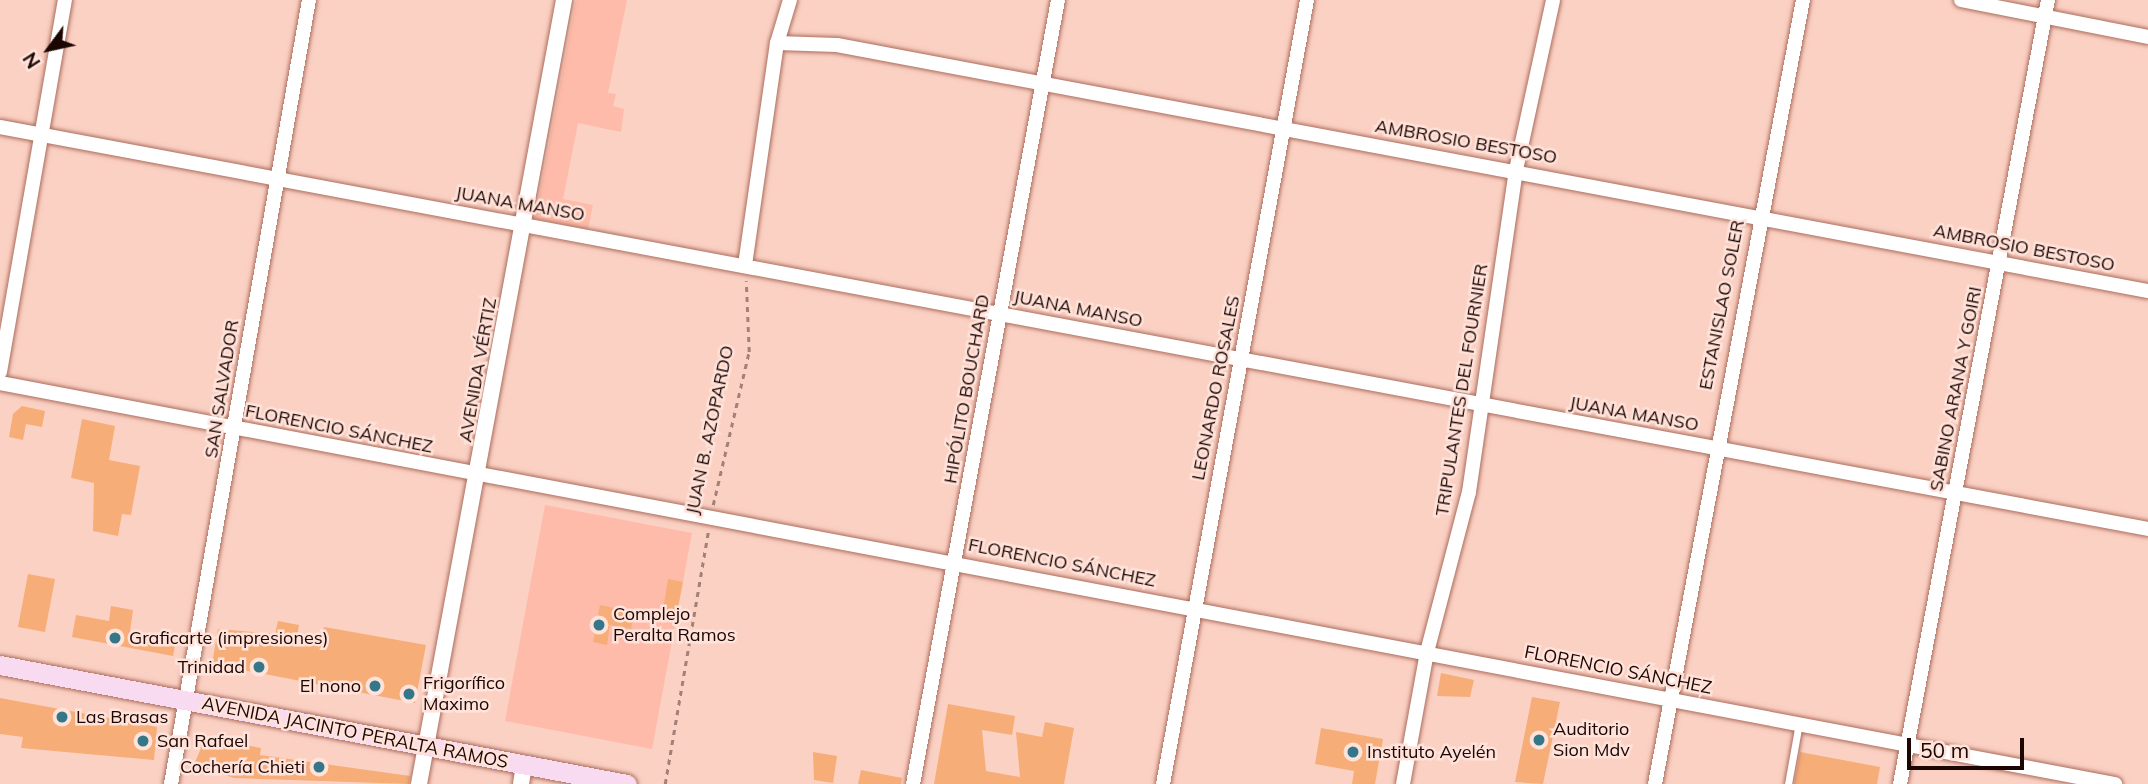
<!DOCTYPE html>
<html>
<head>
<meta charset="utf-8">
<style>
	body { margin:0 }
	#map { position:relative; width:2148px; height:784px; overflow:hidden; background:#fbd1c4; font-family:Mulish,sans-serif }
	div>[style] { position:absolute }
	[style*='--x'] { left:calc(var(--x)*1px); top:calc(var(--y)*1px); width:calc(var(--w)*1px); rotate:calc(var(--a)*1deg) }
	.green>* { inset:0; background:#febba9 }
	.building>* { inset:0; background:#f6ad78 }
	.path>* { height:2.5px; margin-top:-1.25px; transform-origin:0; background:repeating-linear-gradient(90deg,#a38177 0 5px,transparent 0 10px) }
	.roads { filter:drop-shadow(0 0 2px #ac6d5c) drop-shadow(0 0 2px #ac6d5c) }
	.service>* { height:7px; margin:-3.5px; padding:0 3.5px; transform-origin:3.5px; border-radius:3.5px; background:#fff }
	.minor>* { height:14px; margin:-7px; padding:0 7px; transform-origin:7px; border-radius:7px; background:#fff }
	.tertiary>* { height:16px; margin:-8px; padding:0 8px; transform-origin:8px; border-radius:8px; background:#fff }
	.secondary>* { height:19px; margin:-9.5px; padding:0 9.5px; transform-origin:9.5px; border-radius:9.5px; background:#f8daf1 }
	.dots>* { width:19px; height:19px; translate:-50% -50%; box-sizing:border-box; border:4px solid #ffe2d9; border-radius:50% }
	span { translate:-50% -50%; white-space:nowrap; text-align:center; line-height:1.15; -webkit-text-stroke:5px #ffe2d9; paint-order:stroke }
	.street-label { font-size:18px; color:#1c0602 }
	.poi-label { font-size:18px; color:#1c0602 }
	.left { translate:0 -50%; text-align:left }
	.right { translate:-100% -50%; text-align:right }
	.north { position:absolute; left:14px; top:14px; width:70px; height:70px; -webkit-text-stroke:5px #ffe2d9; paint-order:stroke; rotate:237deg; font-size:19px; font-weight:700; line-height:28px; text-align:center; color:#1c0602 }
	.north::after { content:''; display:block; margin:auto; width:24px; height:32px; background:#1c0602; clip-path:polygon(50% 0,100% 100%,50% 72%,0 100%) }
	.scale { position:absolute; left:1907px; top:738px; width:117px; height:32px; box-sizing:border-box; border:4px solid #1c0602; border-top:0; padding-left:9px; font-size:21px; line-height:24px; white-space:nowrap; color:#1c0602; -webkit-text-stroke:5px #ffe2d9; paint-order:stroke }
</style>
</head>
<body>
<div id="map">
	<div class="green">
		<i style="clip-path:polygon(576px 0,627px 0,608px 93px,616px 94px,613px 106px,624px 109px,621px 132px,578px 123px,563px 199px,593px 205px,588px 229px,535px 219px)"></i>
		<i style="clip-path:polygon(545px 505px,692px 533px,652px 749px,505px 721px)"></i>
	</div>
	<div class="building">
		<i style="clip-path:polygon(22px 406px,45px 411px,42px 427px,26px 424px,23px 440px,9px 437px,13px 414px)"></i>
		<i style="clip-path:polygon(82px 419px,115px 426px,109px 460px,140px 466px,131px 515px,122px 514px,118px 536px,93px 531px,94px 483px,71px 478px)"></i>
		<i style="clip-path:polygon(28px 574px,55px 579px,45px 632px,18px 627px)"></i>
		<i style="clip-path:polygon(668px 579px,683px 582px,677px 612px,663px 610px)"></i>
		<i style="clip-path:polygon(600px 605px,634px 612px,631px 629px,610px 625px,607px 645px,593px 642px)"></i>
		<i style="clip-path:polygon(111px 606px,133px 610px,130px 631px,176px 641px,173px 656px,72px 637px,76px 615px,109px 621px)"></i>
		<i style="clip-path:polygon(278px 621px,299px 625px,297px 637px,321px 642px,324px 627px,426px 645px,415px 703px,212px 664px,218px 629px,275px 634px)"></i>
		<i style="clip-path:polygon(1441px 673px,1474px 680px,1470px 697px,1437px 696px)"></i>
		<i style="clip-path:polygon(1532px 697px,1560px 702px,1543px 784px,1515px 782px)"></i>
		<i style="clip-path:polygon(0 698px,157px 727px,154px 760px,21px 748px,23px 737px,0 734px)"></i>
		<i style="clip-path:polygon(948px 704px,1015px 716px,1012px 735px,982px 730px,986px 771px,1020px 777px,1016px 732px,1042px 737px,1045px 722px,1074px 728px,1064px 784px,934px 784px)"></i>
		<i style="clip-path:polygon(1321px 728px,1383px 739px,1375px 784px,1352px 784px,1354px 771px,1315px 764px)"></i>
		<i style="clip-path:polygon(205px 738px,261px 748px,260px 755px,410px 776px,409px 784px,234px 778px,194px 765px)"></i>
		<i style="clip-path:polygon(813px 752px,837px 756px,833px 783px,814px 780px)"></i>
		<i style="clip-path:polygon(1800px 752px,1880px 767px,1877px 784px,1794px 784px)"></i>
		<i style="clip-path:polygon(861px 770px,902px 778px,901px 784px,858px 784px)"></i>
	</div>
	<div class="path">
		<i style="--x:713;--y:505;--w:157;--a:-76.8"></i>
		<i style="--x:749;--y:352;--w:71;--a:-92.4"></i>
		<i style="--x:665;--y:784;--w:256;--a:-80.3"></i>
	</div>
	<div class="roads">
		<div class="service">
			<i style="--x:1788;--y:784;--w:62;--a:-79.8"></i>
		</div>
		<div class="minor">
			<i style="--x:1961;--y:0;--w:191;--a:11.2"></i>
			<i style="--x:777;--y:43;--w:60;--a:1.9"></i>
			<i style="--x:837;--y:45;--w:1334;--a:10.63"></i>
			<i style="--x:0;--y:127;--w:2185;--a:10.6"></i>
			<i style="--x:745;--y:265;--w:224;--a:-81.8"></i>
			<i style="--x:777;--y:43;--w:45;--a:-73.2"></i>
			<i style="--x:0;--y:372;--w:378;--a:-80.1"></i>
			<i style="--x:0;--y:383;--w:2153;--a:10.74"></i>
			<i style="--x:171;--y:784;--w:796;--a:-80.02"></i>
			<i style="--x:913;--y:784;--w:797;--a:-79.52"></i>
			<i style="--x:1163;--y:784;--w:797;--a:-79.59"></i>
			<i style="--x:1403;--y:784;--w:134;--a:-79.7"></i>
			<i style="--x:1427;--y:652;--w:165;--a:-75.3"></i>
			<i style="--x:1469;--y:492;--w:325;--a:-81.7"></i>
			<i style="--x:1516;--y:170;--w:174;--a:-77.7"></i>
			<i style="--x:1655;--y:784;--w:798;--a:-79.31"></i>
			<i style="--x:1900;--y:784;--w:798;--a:-79.31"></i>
		</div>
		<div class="tertiary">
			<i style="--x:419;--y:784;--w:797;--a:-79.52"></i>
			<i style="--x:521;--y:784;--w:19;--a:-81"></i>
		</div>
		<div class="secondary">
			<i style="--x:0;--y:665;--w:638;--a:10.75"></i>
		</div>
	</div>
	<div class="dots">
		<i style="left:599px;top:625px;background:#347788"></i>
		<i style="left:115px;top:638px;background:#347788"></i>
		<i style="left:259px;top:667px;background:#347788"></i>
		<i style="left:375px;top:686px;background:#347788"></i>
		<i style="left:409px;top:694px;background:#347788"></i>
		<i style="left:62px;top:717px;background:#347788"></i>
		<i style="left:1539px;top:740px;background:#347788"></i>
		<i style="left:143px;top:741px;background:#347788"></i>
		<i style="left:1353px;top:752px;background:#347788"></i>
		<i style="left:319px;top:767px;background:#347788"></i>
	</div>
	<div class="street-label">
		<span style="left:1466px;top:142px;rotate:10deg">AMBROSIO BESTOSO</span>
		<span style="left:520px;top:204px;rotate:10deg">JUANA MANSO</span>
		<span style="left:2024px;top:248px;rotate:11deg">AMBROSIO BESTOSO</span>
		<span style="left:1722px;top:305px;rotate:-79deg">ESTANISLAO SOLER</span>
		<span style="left:1078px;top:309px;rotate:11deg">JUANA MANSO</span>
		<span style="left:478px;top:370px;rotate:-80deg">AVENIDA VÉRTIZ</span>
		<span style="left:1216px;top:388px;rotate:-79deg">LEONARDO ROSALES</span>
		<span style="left:222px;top:389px;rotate:-81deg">SAN SALVADOR</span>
		<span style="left:967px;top:389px;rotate:-80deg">HIPÓLITO BOUCHARD</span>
		<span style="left:1956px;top:389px;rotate:-79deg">SABINO ARANA Y GOIRI</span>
		<span style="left:1462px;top:390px;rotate:-81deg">TRIPULANTES DEL FOURNIER</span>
		<span style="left:1634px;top:414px;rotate:10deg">JUANA MANSO</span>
		<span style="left:339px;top:429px;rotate:11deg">FLORENCIO SÁNCHEZ</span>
		<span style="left:710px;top:430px;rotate:-78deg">JUAN B. AZOPARDO</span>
		<span style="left:1062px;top:563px;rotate:11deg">FLORENCIO SÁNCHEZ</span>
		<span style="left:1618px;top:670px;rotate:11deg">FLORENCIO SÁNCHEZ</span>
		<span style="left:355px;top:733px;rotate:11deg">AVENIDA JACINTO PERALTA RAMOS</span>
	</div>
	<div class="poi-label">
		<span class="left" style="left:613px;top:625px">Complejo<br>Peralta Ramos</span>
		<span class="left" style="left:129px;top:638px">Graficarte (impresiones)</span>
		<span class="right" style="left:245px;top:667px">Trinidad</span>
		<span class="left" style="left:423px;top:694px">Frigorífico<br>Maximo</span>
		<span class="right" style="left:361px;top:686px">El nono</span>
		<span class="left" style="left:76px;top:717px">Las Brasas</span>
		<span class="left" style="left:1553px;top:740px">Auditorio<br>Sion Mdv</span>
		<span class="left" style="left:157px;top:741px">San Rafael</span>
		<span class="left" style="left:1367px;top:752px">Instituto Ayelén</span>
		<span class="right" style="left:305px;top:767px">Cochería Chieti</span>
	</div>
	<div class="north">N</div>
	<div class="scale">50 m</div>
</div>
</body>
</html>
